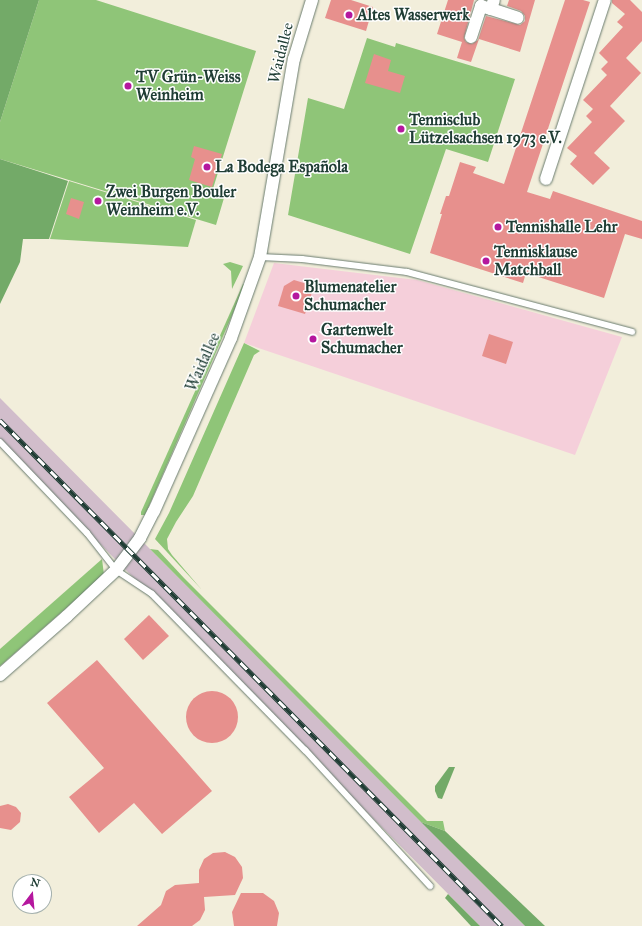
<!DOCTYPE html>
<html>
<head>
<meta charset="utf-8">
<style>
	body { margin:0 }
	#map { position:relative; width:642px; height:926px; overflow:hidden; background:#f2eedb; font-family:"IM FELL Great Primer",serif }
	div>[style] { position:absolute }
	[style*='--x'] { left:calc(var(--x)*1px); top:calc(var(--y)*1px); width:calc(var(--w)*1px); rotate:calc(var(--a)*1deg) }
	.built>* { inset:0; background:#f5cfda }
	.industrial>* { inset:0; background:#d1bdcb }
	.green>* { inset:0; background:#8fc578 }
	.forest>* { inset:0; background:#73aa68 }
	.building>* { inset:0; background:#e7908d }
	.round { border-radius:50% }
	.roads { filter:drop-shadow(0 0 1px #697b6e) drop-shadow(0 0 1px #697b6e) }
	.lane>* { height:6px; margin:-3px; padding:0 3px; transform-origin:3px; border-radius:3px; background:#fff }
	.street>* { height:12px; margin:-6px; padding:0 6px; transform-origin:6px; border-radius:6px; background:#fff }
	.rail>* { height:4.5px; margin-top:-2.25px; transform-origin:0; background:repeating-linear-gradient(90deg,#fff 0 9px,#1f3d34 0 18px); box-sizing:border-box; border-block:1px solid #1f3d34 }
	.dots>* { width:11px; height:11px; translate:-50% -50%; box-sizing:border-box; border:2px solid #fff; border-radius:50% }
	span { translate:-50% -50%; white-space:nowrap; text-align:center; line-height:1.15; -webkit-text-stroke:3px #fff; paint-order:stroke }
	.poi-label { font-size:16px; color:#1f3d34; font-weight:700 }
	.left { translate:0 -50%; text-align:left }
	.street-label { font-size:16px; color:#1f3d34 }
	.north { position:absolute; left:12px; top:874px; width:40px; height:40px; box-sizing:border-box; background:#fff; border:1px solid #a5b1ae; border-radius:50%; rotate:16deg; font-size:11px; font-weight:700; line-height:16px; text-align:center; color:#1f3d34 }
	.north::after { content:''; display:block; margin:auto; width:14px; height:18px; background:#b5179e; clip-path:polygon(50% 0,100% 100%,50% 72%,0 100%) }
</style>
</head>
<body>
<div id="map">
	<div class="built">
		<i style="clip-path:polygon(274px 263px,417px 280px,622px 337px,575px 455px,244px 343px)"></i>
	</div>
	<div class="industrial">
		<i style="clip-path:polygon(0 398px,150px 549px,525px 926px,480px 926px,110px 554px,0 442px)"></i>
	</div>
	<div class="green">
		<i style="clip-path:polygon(39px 0,96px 0,256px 51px,211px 195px,224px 198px,216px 225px,0 159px,0 122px)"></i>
		<i style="clip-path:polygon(367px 38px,395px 47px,396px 43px,515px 79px,488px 162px,446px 149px,410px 254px,288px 215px,308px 98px,344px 109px)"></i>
		<i style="clip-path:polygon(69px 181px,196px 220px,188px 247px,50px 239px)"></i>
		<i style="clip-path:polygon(230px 262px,243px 266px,232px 289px,231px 271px,223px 264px)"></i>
		<i style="clip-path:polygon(243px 284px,245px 284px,244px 288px,145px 515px,141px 515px,141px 512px)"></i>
		<i style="clip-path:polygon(244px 343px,260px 351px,254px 355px,193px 496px,176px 522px,167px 539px,168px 549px,172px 555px,202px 590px,155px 539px,169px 513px)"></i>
		<i style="clip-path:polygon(150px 549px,158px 550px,184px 578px,427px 821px,443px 821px,445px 831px,421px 822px)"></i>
		<i style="clip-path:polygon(102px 559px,104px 575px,0 666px,0 649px)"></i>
	</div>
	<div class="forest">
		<i style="clip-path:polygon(0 0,39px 0,0 122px)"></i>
		<i style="clip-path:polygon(0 159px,68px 181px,49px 239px,23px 239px,20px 262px,0 304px)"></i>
		<i style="clip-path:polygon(449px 767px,455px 767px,442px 799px,438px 798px,435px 791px,435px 786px)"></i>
		<i style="clip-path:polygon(421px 822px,445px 831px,545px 926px,525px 926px)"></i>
		<i style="clip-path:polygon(448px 894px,480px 926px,471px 926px,445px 898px)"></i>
	</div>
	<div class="building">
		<i style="clip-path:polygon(331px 0,351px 0,373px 7px,366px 31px,325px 18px)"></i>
		<i style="clip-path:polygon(448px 0,474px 0,464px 38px,466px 42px,472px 44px,478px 40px,486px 16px,520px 25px,525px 21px,525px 16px,521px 11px,507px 6px,509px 0,535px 0,520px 52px,479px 39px,471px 62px,457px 58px,462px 42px,437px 34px)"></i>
		<i style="clip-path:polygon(565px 0,583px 0,590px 2px,527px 192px,550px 199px,553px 191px,642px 221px,642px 239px,625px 234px,604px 298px,526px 273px,523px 283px,430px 253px,442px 214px,440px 214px,446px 196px,449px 196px,460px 162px,476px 167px,473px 173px,504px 184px)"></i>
		<i style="clip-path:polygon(612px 0,630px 0,642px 12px,642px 41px,626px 58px,641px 73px,610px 106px,625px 121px,594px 153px,610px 168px,593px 185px,570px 164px,577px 156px,567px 148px,592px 122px,586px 116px,593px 109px,583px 100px,607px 75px,601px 69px,608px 62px,599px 53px,623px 27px,617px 22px,625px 14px,612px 3px)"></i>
		<i style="clip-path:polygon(374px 54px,391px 60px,388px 71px,405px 76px,400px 93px,365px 83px)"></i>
		<i style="clip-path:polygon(194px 146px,222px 154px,212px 187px,189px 180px,195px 159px,191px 157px)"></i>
		<i style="clip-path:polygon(71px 198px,84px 202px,79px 219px,66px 214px)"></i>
		<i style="clip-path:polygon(294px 280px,314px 286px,305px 314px,278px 306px,284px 286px)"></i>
		<i style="clip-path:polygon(489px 334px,513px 342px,506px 364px,482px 356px)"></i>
		<i style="clip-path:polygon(149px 615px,169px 636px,143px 660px,124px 639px)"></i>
		<i style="clip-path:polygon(97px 660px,212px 791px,162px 834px,134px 803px,99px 833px,69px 797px,104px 768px,47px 703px)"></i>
		<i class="round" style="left:186px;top:691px;width:52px;height:52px"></i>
		<i style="clip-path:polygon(8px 804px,16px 807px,21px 813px,20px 822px,11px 830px,0 828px,0 806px)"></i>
		<i style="clip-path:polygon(225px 852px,235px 857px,242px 867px,243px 878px,235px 895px,204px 897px,205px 910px,200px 920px,192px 926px,137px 926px,161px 905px,166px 891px,175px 885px,199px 883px,199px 870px,204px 859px,213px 853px)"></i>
		<i style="clip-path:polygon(241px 893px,263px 893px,274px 901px,279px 913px,277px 926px,234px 926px,232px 912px)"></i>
	</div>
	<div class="roads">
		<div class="lane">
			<i style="--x:260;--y:257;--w:42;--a:2.7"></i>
			<i style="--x:302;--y:259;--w:106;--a:7.1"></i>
			<i style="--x:407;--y:272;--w:233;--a:14.9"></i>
			<i style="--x:0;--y:442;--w:126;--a:46.3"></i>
			<i style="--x:87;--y:533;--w:47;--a:51.9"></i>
			<i style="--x:116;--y:570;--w:43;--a:33.7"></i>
			<i style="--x:152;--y:594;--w:219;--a:45.6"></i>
			<i style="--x:305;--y:750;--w:185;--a:47.4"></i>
		</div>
		<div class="street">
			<i style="--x:491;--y:9;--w:28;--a:18"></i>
			<i style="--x:471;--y:37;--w:33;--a:-72"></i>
			<i style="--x:481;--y:6;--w:10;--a:17"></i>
			<i style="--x:491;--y:9;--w:9;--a:-72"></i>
			<i style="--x:546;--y:179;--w:188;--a:-71.8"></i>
			<i style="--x:0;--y:675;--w:89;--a:-41.4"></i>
			<i style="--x:67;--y:616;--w:67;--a:-43.2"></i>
			<i style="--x:116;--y:570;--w:40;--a:-53"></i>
			<i style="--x:140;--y:538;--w:30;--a:-63"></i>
			<i style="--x:154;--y:511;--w:189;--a:-66"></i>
			<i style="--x:231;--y:338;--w:86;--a:-70.3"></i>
			<i style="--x:260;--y:257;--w:201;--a:-80.3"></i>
			<i style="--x:294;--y:59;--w:62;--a:-73"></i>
		</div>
	</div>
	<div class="rail">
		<i style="--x:0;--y:420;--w:713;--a:45.23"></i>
	</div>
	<div class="dots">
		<i style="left:349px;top:15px;background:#b5179e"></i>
		<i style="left:128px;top:86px;background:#b5179e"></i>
		<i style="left:401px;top:129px;background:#b5179e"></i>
		<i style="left:207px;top:167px;background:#b5179e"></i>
		<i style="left:98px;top:201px;background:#b5179e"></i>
		<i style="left:498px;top:227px;background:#b5179e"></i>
		<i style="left:486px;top:261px;background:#b5179e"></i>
		<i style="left:296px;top:296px;background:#b5179e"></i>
		<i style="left:313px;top:339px;background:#b5179e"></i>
	</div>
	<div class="poi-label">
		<span class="left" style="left:357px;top:15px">Altes Wasserwerk</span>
		<span class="left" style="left:136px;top:86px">TV Grün-Weiss<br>Weinheim</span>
		<span class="left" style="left:409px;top:129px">Tennisclub<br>Lützelsachsen 1973 e.V.</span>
		<span class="left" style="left:215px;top:167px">La Bodega Española</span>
		<span class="left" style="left:106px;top:201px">Zwei Burgen Bouler<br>Weinheim e.V.</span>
		<span class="left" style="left:506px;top:227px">Tennishalle Lehr</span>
		<span class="left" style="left:494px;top:261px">Tennisklause<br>Matchball</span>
		<span class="left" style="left:304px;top:296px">Blumenatelier<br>Schumacher</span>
		<span class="left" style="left:321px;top:339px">Gartenwelt<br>Schumacher</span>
	</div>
	<div class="street-label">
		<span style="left:281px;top:53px;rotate:-76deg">Waidallee</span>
		<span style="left:203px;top:362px;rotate:-66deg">Waidallee</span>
	</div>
	<div class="north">N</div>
</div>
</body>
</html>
